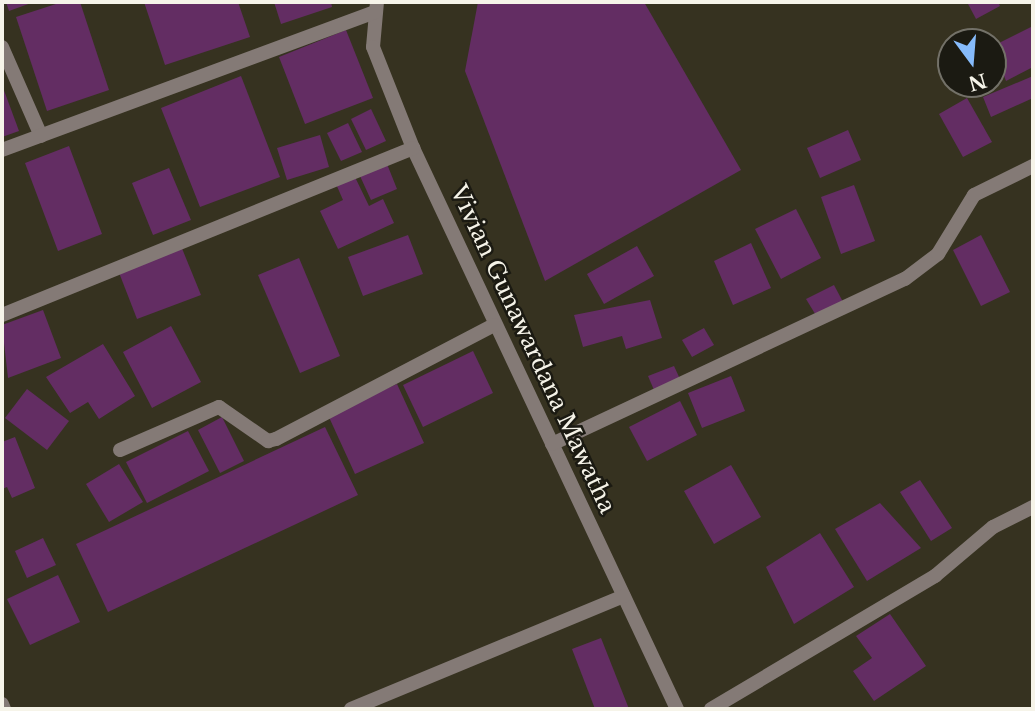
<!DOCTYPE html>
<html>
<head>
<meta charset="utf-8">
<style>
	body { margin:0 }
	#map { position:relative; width:1035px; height:711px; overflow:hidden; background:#363220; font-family:"Libre Baskerville",serif }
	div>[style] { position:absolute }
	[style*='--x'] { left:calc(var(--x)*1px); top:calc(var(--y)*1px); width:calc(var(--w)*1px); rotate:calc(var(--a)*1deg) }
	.building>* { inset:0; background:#632d63 }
	.minor>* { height:14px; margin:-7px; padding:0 7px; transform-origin:7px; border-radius:7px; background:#847a76 }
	span { translate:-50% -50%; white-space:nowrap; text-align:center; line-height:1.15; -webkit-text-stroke:5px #1b1a12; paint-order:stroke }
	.street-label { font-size:23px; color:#f6f4e9 }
	.frame { position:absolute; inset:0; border:4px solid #f6f4e9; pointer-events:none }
	.north { position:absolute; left:937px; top:28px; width:70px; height:70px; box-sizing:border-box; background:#1b1a12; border:2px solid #737168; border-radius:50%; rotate:164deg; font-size:19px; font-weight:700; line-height:28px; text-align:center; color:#f6f4e9 }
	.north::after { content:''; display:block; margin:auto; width:24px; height:32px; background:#86bbfb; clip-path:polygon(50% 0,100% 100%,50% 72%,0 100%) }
</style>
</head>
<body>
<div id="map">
	<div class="building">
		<i style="clip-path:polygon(6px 2px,34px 2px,9px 11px)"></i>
		<i style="clip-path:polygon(62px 2px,80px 2px,109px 90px,47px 111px,16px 17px)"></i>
		<i style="clip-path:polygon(144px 2px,238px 2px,250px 37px,165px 65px)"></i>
		<i style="clip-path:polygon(274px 2px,331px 2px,332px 7px,281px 24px)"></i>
		<i style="clip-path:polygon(478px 2px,644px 2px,741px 170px,545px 281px,465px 71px)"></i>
		<i style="clip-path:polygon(967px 2px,998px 2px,1000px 6px,976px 19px)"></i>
		<i style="clip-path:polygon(1033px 26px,1033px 67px,1006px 81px,993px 46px)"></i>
		<i style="clip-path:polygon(346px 30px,373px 98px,305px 124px,279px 57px)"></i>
		<i style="clip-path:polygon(976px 34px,979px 42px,956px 42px)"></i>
		<i style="clip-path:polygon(241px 76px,280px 177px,200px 207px,161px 108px)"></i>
		<i style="clip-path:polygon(1033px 76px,1033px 98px,991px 117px,983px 97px)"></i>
		<i style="clip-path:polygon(2px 85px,19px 131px,2px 137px)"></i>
		<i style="clip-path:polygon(967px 98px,992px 142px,963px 157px,939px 114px)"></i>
		<i style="clip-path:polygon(371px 109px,386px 141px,366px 150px,351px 119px)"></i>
		<i style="clip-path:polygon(348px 123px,362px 152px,341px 161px,327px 133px)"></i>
		<i style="clip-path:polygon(848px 130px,861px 160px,820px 178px,807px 148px)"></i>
		<i style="clip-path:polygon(320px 135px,329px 167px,287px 180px,277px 148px)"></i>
		<i style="clip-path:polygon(69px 146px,102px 234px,58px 251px,25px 163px)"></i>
		<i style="clip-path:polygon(387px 164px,397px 189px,371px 200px,360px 176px)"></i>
		<i style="clip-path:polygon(169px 168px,191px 220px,153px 235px,132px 183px)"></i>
		<i style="clip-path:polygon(354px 175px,369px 206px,383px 199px,394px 223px,338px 249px,320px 211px,343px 200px,336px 184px)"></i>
		<i style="clip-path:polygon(854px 185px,875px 241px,841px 254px,821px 197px)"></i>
		<i style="clip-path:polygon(796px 209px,821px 258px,781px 279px,755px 229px)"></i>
		<i style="clip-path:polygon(408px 235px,423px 274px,363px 296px,348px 257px)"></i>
		<i style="clip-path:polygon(981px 235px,1010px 292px,981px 306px,953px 250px)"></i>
		<i style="clip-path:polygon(751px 243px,771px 288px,733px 305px,714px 261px)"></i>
		<i style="clip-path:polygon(181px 246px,201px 295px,137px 319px,118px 270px)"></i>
		<i style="clip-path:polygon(637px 246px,654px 276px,604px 304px,587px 274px)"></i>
		<i style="clip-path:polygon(299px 258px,340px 356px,300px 373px,258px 275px)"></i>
		<i style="clip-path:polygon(834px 285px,843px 302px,817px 317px,806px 299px)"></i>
		<i style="clip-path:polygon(650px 300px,662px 338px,626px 349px,622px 336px,583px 347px,574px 315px)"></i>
		<i style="clip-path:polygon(43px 310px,61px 358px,8px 378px,2px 325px)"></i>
		<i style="clip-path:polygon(171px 326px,201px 382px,152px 408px,123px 352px)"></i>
		<i style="clip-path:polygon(704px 328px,714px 345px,692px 357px,682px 340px)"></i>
		<i style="clip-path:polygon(103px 344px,135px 396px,99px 419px,88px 402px,70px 413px,46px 377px)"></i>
		<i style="clip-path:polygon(473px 351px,493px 393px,423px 427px,403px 385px)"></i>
		<i style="clip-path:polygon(674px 366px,680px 379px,654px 390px,648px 376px)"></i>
		<i style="clip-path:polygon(731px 376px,745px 411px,702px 428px,688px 393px)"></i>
		<i style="clip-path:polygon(397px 384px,424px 443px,355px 474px,328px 415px)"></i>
		<i style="clip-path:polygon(27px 389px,69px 421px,47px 450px,5px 418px)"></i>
		<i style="clip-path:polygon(680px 401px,697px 435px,647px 461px,629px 427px)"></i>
		<i style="clip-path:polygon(222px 417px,244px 461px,220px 473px,198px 430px)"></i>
		<i style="clip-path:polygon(325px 427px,358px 495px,108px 612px,76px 544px)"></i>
		<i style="clip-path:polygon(188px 431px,209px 471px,147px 503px,126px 462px)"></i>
		<i style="clip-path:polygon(15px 437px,35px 488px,12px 498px,7px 487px,2px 489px,2px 442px)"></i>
		<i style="clip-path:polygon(119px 464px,143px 502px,109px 522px,86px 484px)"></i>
		<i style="clip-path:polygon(731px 465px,761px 517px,714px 544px,684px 491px)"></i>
		<i style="clip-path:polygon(920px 480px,952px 528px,931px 541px,900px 492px)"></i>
		<i style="clip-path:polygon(880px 503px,921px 548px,867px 581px,835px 529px)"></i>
		<i style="clip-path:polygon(820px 533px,854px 587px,794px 624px,766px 567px)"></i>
		<i style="clip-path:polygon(43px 538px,56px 565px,27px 578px,15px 551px)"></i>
		<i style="clip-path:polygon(58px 575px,80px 622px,30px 645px,7px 599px)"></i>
		<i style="clip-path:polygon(890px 614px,926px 666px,874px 701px,853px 671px,872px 658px,856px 636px)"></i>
		<i style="clip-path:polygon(601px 638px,629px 709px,595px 709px,572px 649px)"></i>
	</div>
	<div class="minor">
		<i style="--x:377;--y:2;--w:45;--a:95.1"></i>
		<i style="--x:373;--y:47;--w:109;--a:68.4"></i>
		<i style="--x:413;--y:148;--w:620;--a:64.8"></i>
		<i style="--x:2;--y:47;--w:97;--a:66.3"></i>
		<i style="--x:2;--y:150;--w:398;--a:-20.3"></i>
		<i style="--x:2;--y:315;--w:444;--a:-22.1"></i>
		<i style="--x:552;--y:444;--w:390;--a:-25.1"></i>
		<i style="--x:905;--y:279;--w:41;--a:-37.1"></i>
		<i style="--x:938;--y:254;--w:69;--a:-58.6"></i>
		<i style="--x:974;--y:195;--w:66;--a:-26.2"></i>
		<i style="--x:120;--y:450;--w:108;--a:-23.5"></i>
		<i style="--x:219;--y:407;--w:60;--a:34.8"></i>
		<i style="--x:268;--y:441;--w:8;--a:-14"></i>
		<i style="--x:276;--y:439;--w:246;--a:-27.6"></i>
		<i style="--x:2;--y:704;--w:5;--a:68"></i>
		<i style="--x:351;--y:709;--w:295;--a:-22.5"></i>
		<i style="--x:711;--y:709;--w:261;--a:-30.7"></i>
		<i style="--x:935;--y:576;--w:76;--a:-40.2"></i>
		<i style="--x:993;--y:527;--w:45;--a:-26.6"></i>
	</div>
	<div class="street-label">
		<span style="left:533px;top:349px;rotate:65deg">Vivian Gunawardana Mawatha</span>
	</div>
	<div class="frame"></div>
	<div class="north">N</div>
</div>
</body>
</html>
